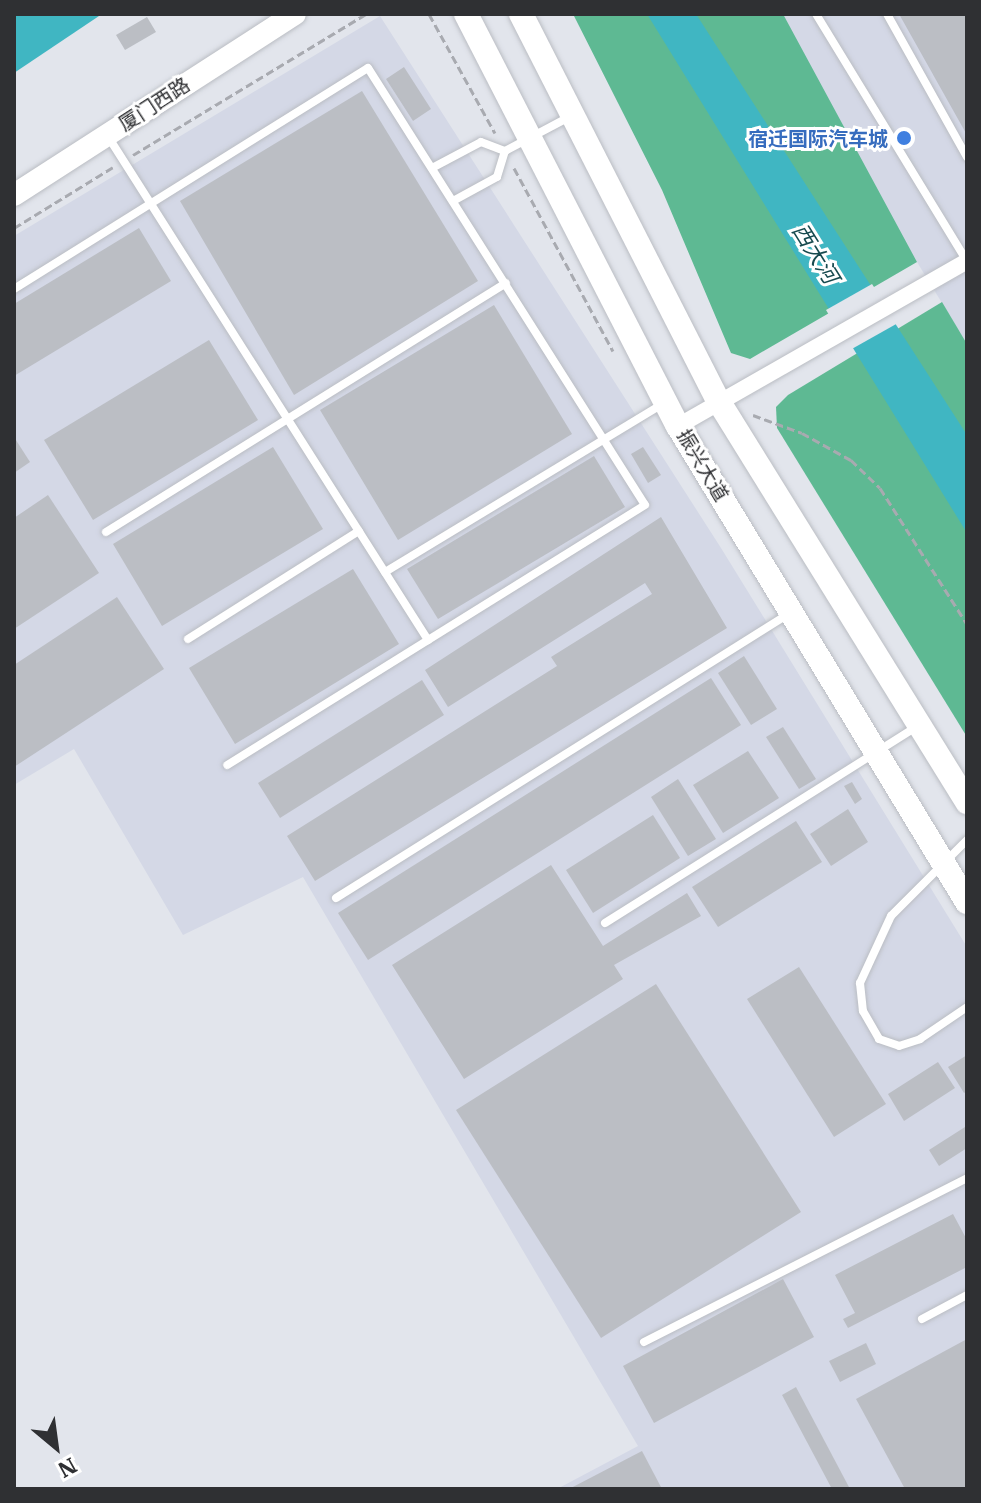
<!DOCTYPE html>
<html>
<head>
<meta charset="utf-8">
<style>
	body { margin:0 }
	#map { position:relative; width:981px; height:1503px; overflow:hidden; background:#e2e5ec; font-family:"IBM Plex Serif","Noto Sans SC",serif }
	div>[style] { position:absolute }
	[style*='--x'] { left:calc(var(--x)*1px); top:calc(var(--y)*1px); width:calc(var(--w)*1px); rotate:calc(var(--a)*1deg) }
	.built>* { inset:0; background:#d4d8e6 }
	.forest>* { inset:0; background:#5eb993 }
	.water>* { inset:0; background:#40b6c2 }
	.pier>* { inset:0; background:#e2e5ec }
	.building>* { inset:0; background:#bbbec4 }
	.path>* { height:3px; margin-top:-1.5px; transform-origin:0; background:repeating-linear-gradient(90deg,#a8aab0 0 8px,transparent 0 12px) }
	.roads { filter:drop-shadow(0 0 2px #babdc3) drop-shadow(0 0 2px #babdc3) }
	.service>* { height:8px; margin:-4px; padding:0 4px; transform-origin:4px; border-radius:4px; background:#fff }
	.minor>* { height:16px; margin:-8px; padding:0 8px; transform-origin:8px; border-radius:8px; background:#fff }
	.tertiary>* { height:22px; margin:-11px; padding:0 11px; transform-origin:11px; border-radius:11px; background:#fff }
	.secondary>* { height:24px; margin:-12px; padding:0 12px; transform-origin:12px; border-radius:12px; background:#fff }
	.dots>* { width:22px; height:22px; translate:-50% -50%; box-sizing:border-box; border:4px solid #fff; border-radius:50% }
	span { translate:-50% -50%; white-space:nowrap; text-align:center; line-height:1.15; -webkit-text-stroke:6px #fff; paint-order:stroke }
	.street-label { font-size:20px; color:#2f3033 }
	.shop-label { font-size:20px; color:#366cbe; font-weight:700 }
	.right { translate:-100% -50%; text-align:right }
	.water-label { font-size:22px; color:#174a4f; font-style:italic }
	.frame { position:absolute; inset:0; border:16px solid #2f3033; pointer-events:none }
	.north { position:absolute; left:16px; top:1407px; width:80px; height:80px; -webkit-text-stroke:6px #fff; paint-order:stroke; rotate:151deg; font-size:22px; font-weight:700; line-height:32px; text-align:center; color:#2f3033 }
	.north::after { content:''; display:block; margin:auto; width:28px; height:36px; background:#2f3033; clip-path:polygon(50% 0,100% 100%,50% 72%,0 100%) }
</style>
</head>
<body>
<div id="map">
	<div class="built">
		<i style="clip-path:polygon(767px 14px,967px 14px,967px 344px,917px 262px)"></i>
		<i style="clip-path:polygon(380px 16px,721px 548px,967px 947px,967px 1489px,557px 1489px,638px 1446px,303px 877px,183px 935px,74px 749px,14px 785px,14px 236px)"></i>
	</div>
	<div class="forest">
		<i style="clip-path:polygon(573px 14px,783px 14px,917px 262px,750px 359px,731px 353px,662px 190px)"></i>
		<i style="clip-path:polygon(942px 302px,967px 344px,967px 737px,777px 428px,776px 407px,788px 395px)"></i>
	</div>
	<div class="water">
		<i style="clip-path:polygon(14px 14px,102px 14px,14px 73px)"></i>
		<i style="clip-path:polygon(647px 14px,696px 14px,967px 435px,967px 533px)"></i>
	</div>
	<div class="pier">
		<i style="clip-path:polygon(872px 284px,898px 323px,850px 350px,826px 310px)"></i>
	</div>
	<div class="building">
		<i style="clip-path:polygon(899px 14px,967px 14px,967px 135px)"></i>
		<i style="clip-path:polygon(147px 17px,156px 32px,125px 50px,116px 35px)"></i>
		<i style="clip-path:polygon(404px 67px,431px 109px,413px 121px,386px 79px)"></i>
		<i style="clip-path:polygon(362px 91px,478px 281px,294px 395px,180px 201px)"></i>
		<i style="clip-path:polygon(139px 228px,171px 281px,14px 376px,14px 304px)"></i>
		<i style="clip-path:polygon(494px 305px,572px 434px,398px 540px,320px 410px)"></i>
		<i style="clip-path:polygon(209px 340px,258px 420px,93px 520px,44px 440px)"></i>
		<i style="clip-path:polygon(14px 437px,30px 462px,14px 473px)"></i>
		<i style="clip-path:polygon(273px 447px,323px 529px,162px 626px,113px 544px)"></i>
		<i style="clip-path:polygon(643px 447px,661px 475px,648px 483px,631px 454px)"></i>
		<i style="clip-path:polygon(594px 456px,625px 507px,438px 619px,407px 569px)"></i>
		<i style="clip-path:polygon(48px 495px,99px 573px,14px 629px,14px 518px)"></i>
		<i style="clip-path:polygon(661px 517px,727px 628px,315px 881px,287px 836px,557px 666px,551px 657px,652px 594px,645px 583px,448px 707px,425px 670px)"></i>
		<i style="clip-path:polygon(353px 569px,399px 644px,235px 744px,189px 668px)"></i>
		<i style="clip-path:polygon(117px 597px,164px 669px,14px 767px,14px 665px)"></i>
		<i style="clip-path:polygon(744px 656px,777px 709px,751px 725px,718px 673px)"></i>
		<i style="clip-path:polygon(711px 678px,741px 725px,368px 960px,338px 913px)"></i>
		<i style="clip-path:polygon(422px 680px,444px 715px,280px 818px,258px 783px)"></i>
		<i style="clip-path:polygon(783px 727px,816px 779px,799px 789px,766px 737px)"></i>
		<i style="clip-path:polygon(748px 751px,779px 798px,723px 833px,693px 785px)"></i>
		<i style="clip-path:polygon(678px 779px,716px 839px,688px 856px,651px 797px)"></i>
		<i style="clip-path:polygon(852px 782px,862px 799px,855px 804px,844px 786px)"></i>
		<i style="clip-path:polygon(848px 809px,868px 842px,831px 866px,810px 834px)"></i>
		<i style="clip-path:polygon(653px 815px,680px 858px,593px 913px,566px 870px)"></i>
		<i style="clip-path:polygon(796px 821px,822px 862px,718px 927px,692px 887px)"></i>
		<i style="clip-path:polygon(551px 865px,603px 946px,687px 893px,701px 916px,614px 965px,623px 979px,464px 1079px,392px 965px)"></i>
		<i style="clip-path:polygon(799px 967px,886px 1104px,834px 1137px,747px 999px)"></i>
		<i style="clip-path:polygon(656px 984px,801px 1212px,601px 1338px,456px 1110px)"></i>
		<i style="clip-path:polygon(967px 1055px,967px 1091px,964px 1093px,948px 1067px)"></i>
		<i style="clip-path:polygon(938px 1062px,955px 1088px,904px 1121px,888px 1094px)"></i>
		<i style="clip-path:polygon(965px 1127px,967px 1148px,939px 1166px,929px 1150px)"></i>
		<i style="clip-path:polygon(953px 1214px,967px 1240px,967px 1267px,848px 1328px,843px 1319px,855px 1313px,835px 1275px)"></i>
		<i style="clip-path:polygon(783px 1279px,814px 1337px,654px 1423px,623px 1366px)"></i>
		<i style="clip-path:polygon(967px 1339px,967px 1489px,905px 1489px,856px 1399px)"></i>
		<i style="clip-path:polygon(866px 1343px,876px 1364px,840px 1382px,829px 1361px)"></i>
		<i style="clip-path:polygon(796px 1387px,850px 1489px,832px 1489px,782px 1395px)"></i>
		<i style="clip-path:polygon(642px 1451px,662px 1489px,569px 1489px)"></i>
	</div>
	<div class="path">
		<i style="--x:429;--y:14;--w:136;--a:61"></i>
		<i style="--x:133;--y:155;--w:272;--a:-31.2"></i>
		<i style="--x:514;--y:168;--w:208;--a:61.6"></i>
		<i style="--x:14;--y:228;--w:116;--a:-31.6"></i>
		<i style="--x:753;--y:415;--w:52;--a:20.2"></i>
		<i style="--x:802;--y:433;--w:56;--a:28.9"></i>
		<i style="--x:851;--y:460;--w:40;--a:44"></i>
		<i style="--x:880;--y:488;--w:161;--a:57.4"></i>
	</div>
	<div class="roads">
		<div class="service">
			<i style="--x:816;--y:14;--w:289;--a:58.6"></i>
			<i style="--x:887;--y:14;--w:164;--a:60.8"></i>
			<i style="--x:109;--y:138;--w:595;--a:57.57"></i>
			<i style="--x:432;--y:168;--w:55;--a:-28"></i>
			<i style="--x:481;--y:142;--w:26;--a:21"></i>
			<i style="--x:453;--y:201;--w:50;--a:-28.6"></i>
			<i style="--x:497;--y:177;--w:27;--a:-73"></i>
			<i style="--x:505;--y:151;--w:75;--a:-27.9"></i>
			<i style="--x:14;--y:289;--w:417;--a:-32"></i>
			<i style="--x:368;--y:68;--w:517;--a:57.63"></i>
			<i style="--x:645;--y:505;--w:492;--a:148.1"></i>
			<i style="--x:106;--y:532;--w:471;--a:-31.9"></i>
			<i style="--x:385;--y:572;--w:324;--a:-31.2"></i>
			<i style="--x:188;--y:639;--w:202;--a:-32.3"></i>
			<i style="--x:967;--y:840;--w:107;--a:135"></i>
			<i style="--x:891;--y:916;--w:74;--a:114.8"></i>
			<i style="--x:860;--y:983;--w:28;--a:84"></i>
			<i style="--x:863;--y:1011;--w:32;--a:60"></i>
			<i style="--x:879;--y:1039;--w:21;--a:19"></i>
			<i style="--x:899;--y:1046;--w:22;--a:-18"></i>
			<i style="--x:920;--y:1039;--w:57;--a:-34.2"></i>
			<i style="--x:336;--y:898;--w:532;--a:-32.11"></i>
			<i style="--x:605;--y:923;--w:366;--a:-32.2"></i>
			<i style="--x:922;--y:1319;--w:51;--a:-28.1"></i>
			<i style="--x:644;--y:1342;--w:362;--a:-26.9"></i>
		</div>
		<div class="minor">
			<i style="--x:678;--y:426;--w:333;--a:-29.7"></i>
		</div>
		<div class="tertiary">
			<i style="--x:14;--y:195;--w:334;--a:-32.8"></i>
		</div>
		<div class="secondary">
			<i style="--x:466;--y:14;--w:463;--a:62.8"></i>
			<i style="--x:678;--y:426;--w:557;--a:58.74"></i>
			<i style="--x:521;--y:14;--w:436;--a:63"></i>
			<i style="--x:719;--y:402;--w:471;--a:58.2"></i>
		</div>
	</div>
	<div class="dots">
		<i style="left:904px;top:138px;background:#3f7fe0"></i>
	</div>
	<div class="street-label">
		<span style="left:154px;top:104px;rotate:-33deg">厦门西路</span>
		<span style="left:703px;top:465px;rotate:59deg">振兴大道</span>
	</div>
	<div class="shop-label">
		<span class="right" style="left:888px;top:138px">宿迁国际汽车城</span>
	</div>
	<div class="water-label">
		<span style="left:816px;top:253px;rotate:58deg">西大河</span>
	</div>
	<div class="frame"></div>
	<div class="north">N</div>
</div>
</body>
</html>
